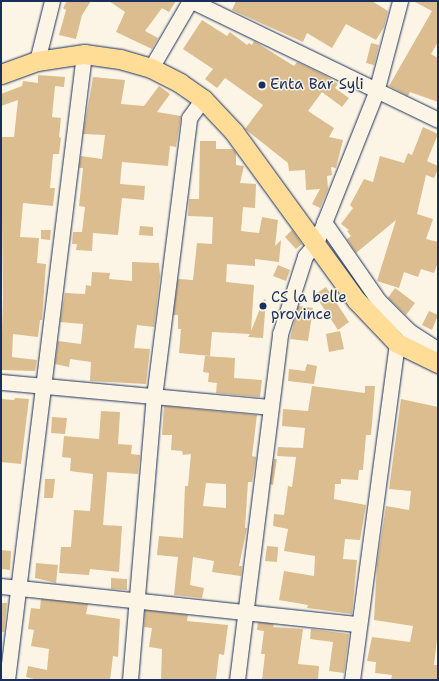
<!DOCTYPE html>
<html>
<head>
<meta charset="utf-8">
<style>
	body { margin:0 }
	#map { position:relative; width:439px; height:681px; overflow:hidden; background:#fcf5e5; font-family:"Shantell Sans",sans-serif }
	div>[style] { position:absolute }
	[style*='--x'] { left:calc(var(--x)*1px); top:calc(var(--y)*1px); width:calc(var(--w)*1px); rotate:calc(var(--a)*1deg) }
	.building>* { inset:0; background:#dbbd8f }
	.roads { filter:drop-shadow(0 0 1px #1b2f5e) drop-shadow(0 0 1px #1b2f5e) }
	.minor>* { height:15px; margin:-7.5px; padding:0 7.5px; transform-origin:7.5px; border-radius:7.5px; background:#fcf5e5 }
	.major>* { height:19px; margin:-9.5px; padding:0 9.5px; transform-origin:9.5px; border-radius:9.5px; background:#ffdd96 }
	.dots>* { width:11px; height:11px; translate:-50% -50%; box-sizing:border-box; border:2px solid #fcf5e5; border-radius:50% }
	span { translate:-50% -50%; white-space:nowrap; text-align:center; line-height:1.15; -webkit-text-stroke:3px #fcf5e5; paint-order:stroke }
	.poi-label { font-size:15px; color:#1b2f5e }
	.left { translate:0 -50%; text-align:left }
	.frame { position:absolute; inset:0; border:2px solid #1b2f5e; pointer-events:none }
</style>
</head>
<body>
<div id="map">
	<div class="building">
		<i style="clip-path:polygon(67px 1px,91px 1px,82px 15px,76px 39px,59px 35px,66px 10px,63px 8px)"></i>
		<i style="clip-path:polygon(109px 1px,176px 1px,169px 12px,162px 8px,145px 31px,158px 38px,152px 49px,116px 32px,125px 12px)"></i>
		<i style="clip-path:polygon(236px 1px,372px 1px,388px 11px,384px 27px,376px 40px,346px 24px,332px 48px,307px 33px,303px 42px,232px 10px)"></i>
		<i style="clip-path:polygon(413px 1px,438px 1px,438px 42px,431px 54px,438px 58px,438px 102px,410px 92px,408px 96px,389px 86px,432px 11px)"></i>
		<i style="clip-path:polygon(202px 20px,227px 36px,230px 32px,247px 45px,249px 43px,252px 45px,254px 41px,294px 66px,297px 62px,326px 76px,338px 84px,335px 88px,349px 98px,342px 107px,322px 92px,308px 111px,334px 128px,329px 137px,343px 140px,336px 168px,331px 167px,332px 175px,327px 176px,328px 189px,320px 208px,312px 204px,320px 189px,306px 190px,305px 170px,289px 171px,288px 163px,245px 129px,263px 105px,225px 78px,217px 88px,205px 79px,213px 69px,183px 49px)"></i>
		<i style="clip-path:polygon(371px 43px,379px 45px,374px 65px,366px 63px)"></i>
		<i style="clip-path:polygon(38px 75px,65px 77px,64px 87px,55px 86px,52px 117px,61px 118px,59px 137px,61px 138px,59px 154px,53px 154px,50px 188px,55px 188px,53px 206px,23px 203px,20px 237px,39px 238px,37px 263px,46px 264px,42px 320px,40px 320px,38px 337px,13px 334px,12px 357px,37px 360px,35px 371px,1px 370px,3px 297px,1px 137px,14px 137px,18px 100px,1px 106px,1px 94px,22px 86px,23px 81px,38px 83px)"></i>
		<i style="clip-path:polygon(93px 77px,125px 80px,121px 104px,144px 106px,159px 86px,170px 94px,157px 112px,181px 116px,176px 147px,170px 146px,168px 166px,122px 162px,120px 184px,145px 186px,144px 200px,122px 198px,118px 235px,93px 233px,92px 251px,76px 250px,77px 244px,72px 244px,73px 232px,82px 232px,85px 207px,79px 206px,83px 168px,79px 168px,81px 156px,102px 159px,105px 135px,83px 134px)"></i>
		<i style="clip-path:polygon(423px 127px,438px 134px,427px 161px,438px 166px,438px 169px,434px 178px,426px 175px,417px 214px,433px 219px,426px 239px,438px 242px,438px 262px,434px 273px,421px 269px,418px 277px,404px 272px,399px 288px,377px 281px,396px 220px,356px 253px,347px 239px,351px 236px,347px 231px,349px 230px,341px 224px,353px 208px,350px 205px,364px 179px,373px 182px,380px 156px,404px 163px,408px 153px,412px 155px)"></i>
		<i style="clip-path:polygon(200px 141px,216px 141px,216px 149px,233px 149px,236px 153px,236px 165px,244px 166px,240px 183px,256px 184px,255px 208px,243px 207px,241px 231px,259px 233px,262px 217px,278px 220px,275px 246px,281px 240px,279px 262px,255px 259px,255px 266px,227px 264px,226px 282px,254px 285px,251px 331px,264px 299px,266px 300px,263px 338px,248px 337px,250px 334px,212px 332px,210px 356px,179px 353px,181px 329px,178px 329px,178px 315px,173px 315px,178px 279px,193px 280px,197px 243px,212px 244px,213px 217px,188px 216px,189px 199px,199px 199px)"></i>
		<i style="clip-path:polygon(140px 226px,153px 227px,153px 236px,139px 235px)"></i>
		<i style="clip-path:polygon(41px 230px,51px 230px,50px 240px,41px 239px)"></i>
		<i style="clip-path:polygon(292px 230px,302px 244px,296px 249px,285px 237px)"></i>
		<i style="clip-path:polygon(132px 262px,159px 263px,160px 276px,154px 327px,137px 325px,134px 348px,150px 349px,146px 384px,90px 381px,91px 362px,70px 359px,69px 367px,55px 364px,58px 341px,81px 344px,83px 324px,60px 322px,65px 293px,85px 294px,86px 285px,91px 286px,92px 272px,110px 273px,109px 279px,132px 281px)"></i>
		<i style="clip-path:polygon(278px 265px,290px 270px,286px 281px,273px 276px)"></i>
		<i style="clip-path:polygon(326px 287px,349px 322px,338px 330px,319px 301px,317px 293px)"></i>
		<i style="clip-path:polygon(395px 288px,415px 303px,406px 315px,388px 298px)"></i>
		<i style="clip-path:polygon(298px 306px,313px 308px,308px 341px,290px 339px)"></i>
		<i style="clip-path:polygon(429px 311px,438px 315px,432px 330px,422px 325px)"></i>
		<i style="clip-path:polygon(340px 331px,344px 349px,329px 352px,326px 334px)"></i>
		<i style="clip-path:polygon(205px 356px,235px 358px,234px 378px,262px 380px,260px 397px,216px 393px,217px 383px,208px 382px,209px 373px,203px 372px)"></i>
		<i style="clip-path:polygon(307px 364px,317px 366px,314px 384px,288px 381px,289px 369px,305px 371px)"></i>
		<i style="clip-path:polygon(312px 386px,365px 393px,365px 386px,375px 386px,371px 435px,366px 435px,363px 470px,359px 470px,358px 480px,341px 479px,341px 484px,335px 484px,334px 499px,366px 505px,360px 540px,345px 539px,343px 559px,357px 560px,352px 614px,307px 608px,308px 605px,279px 600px,284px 571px,314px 576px,315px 556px,284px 551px,288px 529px,273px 526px,274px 514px,284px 515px,288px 486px,292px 487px,296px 457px,277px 456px,278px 447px,303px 448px,305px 428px,282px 426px,283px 409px,308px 411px)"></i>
		<i style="clip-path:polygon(15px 398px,29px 399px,21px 464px,1px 462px,1px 399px,14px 400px)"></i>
		<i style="clip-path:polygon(401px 399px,438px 407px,438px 630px,434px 665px,438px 665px,438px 678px,435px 680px,391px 680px,392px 675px,375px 673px,376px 662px,367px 661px,372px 637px,410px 642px,413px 626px,374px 620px,377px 564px,386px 506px,409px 510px,411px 491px,389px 489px)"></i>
		<i style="clip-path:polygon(evenodd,164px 406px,257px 415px,252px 456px,256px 457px,252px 482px,248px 482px,245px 528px,247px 528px,239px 566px,242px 566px,241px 576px,212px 572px,214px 561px,193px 557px,190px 585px,204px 588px,202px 598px,174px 595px,178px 557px,157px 555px,159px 536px,183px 538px,185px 486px,188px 486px,191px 454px,183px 455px,182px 451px,171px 450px,172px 435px,162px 435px,164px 406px,206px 483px,226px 484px,226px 508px,203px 506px,206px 483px)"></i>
		<i style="clip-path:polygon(101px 411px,120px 412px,118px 444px,132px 445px,131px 454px,140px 455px,138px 474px,107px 472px,107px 475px,103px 525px,122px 526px,119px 572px,90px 569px,89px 575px,59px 573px,61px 547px,71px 547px,74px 510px,90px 511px,93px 474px,70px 471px,71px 458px,62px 457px,64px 436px,99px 439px)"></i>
		<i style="clip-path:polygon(52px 417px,67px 418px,65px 434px,51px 433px)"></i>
		<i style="clip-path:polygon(274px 459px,277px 459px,273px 485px,270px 484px)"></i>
		<i style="clip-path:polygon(45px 479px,55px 479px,53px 498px,44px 498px)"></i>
		<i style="clip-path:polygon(267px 546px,278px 547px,277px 562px,265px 561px)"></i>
		<i style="clip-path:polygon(1px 550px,11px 551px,10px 570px,1px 569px)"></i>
		<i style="clip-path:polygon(36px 563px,58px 565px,56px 583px,35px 578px)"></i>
		<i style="clip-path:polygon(111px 578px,127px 579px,127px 590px,111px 589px)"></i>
		<i style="clip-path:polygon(41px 599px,88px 604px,86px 614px,120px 619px,118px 657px,113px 656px,110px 680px,38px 680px,26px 677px,28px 666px,47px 670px,49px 649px,31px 646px,34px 630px,28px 629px,31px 608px,40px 609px)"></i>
		<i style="clip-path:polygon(1px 603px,7px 603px,4px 632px,1px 632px)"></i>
		<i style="clip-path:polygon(145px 610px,188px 615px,187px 621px,228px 625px,224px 655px,219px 654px,216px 680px,161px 680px,162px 649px,149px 647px,152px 628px,144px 627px)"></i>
		<i style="clip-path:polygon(258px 622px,274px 624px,273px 627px,303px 629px,298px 664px,319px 666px,318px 680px,262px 680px,265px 654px,261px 654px,264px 631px,257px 630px)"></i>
		<i style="clip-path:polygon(311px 629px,349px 634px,344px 673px,329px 671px,333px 642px,310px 639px)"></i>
	</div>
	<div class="roads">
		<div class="minor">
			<i style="--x:192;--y:1;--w:273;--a:25.8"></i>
			<i style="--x:37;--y:61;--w:62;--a:-76"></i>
			<i style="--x:151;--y:68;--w:78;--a:-59.8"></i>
			<i style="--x:324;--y:222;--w:95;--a:55.3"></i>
			<i style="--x:378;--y:300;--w:44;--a:45"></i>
			<i style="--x:409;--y:331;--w:35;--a:33"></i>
			<i style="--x:1;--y:382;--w:270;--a:5.3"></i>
			<i style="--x:1;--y:586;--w:359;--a:6.1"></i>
			<i style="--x:7;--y:680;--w:631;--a:-82.99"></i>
			<i style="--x:130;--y:680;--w:284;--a:-85.2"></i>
			<i style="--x:154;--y:397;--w:281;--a:-82.8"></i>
			<i style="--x:189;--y:118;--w:24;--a:-54"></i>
			<i style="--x:237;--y:680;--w:349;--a:-82.9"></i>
			<i style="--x:280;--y:334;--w:82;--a:-72.2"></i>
			<i style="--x:305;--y:256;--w:17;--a:-50"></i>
			<i style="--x:316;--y:243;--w:162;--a:-68.3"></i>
			<i style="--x:376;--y:92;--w:94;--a:-75.2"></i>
			<i style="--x:352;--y:680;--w:340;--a:-82.4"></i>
		</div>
		<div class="major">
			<i style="--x:1;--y:74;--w:38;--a:-20"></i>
			<i style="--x:37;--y:61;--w:48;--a:-8.5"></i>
			<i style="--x:84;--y:54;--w:36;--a:8"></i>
			<i style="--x:120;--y:59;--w:32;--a:16"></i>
			<i style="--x:151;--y:68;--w:33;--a:27"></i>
			<i style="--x:180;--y:83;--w:28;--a:35"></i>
			<i style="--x:203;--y:99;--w:45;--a:46.8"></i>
			<i style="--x:234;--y:132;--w:209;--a:54"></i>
			<i style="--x:357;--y:301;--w:58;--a:46.4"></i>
			<i style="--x:397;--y:343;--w:46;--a:26"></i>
		</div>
	</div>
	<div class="dots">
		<i style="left:262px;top:85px;background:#1b2f5e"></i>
		<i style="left:263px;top:306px;background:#1b2f5e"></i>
	</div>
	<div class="poi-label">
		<span class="left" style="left:270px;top:85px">Enta Bar Syli</span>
		<span class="left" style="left:271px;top:306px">CS la belle<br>province</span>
	</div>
	<div class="frame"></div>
</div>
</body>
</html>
